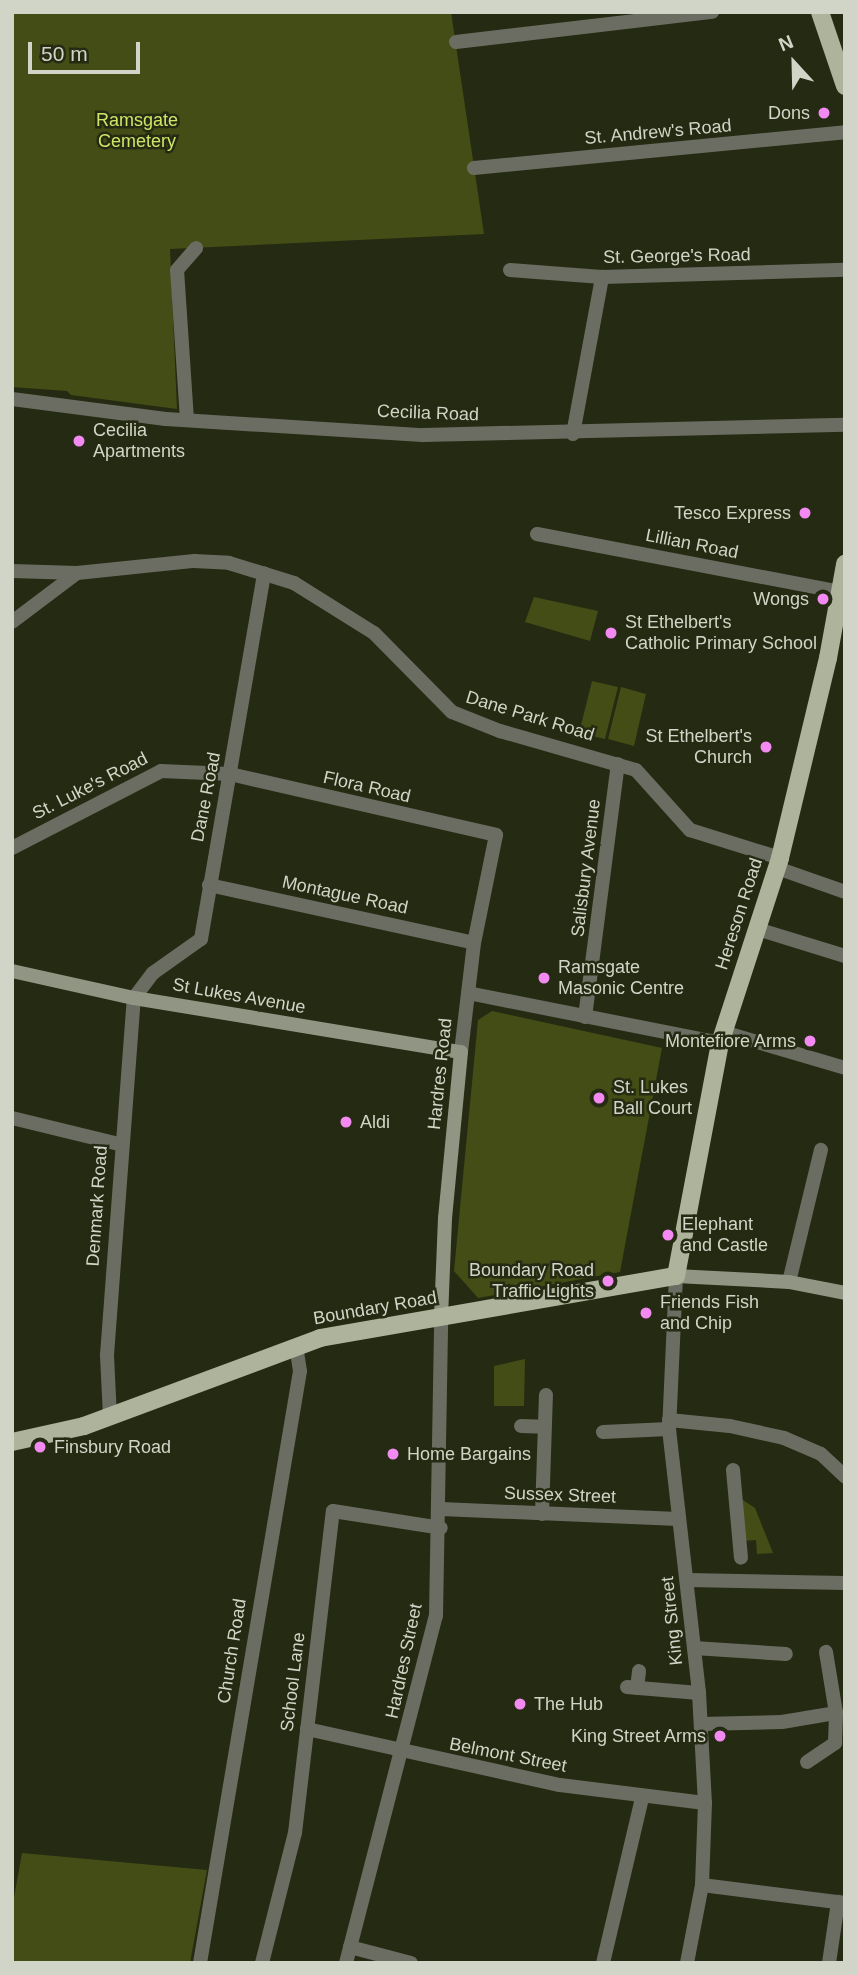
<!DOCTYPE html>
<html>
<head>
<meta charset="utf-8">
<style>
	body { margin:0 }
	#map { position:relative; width:857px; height:1975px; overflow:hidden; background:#252a13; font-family:Arial,sans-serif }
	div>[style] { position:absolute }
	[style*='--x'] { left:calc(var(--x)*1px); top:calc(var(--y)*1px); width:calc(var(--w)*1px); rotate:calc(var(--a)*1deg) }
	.green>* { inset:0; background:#444d15 }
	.street>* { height:14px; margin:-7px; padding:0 7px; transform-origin:7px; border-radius:7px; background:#6b6d62 }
	.secondary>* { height:14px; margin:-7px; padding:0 7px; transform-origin:7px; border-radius:7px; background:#919583 }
	.primary>* { height:18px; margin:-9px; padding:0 9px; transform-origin:9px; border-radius:9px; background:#aeb49c }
	.dots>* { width:19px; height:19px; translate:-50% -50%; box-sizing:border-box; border:4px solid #252a13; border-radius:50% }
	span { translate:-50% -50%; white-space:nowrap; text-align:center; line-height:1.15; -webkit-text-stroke:5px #252a13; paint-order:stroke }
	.poi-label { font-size:18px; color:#d1d5c7 }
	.right { translate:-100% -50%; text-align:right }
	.left { translate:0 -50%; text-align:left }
	.park-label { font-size:18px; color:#d0e566 }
	.street-label { font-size:18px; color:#d1d5c7 }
	.frame { position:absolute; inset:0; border:14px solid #d1d5c7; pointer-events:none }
	.north { position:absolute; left:759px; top:28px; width:70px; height:70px; -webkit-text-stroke:5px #252a13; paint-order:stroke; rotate:338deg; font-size:19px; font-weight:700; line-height:28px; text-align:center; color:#d1d5c7 }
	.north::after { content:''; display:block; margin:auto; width:24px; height:32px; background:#d1d5c7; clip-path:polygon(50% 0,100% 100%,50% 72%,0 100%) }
	.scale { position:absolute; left:28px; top:42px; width:112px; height:32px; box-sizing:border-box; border:4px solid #d1d5c7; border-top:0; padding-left:9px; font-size:21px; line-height:24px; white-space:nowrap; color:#d1d5c7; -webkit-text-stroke:5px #252a13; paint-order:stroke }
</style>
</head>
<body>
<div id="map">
	<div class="green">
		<i style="clip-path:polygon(12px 12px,451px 12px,484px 234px,170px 249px,177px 409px,71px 395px,67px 391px,12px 387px)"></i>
		<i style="clip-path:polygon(534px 597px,598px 611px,590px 641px,525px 622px)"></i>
		<i style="clip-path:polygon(592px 681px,618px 687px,605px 739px,579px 733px)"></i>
		<i style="clip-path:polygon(621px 687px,646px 694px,634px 746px,608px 739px)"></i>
		<i style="clip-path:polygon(492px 1011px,662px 1048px,620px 1272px,478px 1298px,454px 1271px,478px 1020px)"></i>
		<i style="clip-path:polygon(525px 1359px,524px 1406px,494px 1406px,494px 1366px)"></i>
		<i style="clip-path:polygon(740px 1498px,755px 1508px,773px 1553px,757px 1554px,756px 1540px,743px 1541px)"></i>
		<i style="clip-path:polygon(22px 1853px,207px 1870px,190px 1963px,12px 1963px,12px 1908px)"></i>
	</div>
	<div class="street">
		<i style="--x:456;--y:42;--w:258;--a:-6.7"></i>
		<i style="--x:474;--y:168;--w:373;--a:-5.5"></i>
		<i style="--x:510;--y:270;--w:92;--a:4.4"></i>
		<i style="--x:602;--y:277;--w:243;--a:-1.7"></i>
		<i style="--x:12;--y:399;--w:155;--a:7.4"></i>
		<i style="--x:166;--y:419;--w:257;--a:3.6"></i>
		<i style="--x:423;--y:435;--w:422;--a:-1.4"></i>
		<i style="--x:187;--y:420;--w:150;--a:-93.8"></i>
		<i style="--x:177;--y:270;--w:29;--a:-49"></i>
		<i style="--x:573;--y:434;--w:160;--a:-79.5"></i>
		<i style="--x:537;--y:534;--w:314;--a:10.8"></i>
		<i style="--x:12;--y:571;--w:65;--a:1.8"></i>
		<i style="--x:77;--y:573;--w:118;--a:-5.9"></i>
		<i style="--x:194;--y:561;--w:35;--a:3"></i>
		<i style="--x:229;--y:563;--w:68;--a:17.1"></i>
		<i style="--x:294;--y:583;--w:94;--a:32"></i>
		<i style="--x:374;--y:633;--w:111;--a:45.4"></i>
		<i style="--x:452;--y:712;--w:52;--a:21.6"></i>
		<i style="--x:500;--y:731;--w:141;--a:16"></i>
		<i style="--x:636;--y:770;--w:81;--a:48"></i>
		<i style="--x:690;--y:830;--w:94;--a:17.3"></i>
		<i style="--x:12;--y:622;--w:81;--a:-37"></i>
		<i style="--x:12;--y:848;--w:168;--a:-27.3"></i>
		<i style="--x:161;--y:771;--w:69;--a:2.5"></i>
		<i style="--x:230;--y:774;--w:273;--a:12.9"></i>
		<i style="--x:496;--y:835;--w:110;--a:101.5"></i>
		<i style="--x:474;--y:943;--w:110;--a:96.8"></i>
		<i style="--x:777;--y:868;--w:72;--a:19.4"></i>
		<i style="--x:209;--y:885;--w:271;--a:12.3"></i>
		<i style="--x:757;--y:929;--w:92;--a:17.1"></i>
		<i style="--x:468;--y:993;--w:257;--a:11.2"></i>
		<i style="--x:585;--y:1017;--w:255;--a:-82.6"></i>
		<i style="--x:723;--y:1032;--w:127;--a:16.4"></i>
		<i style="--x:12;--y:1118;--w:110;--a:13.7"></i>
		<i style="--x:676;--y:1276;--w:153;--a:92.6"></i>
		<i style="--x:669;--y:1429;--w:266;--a:83.5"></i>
		<i style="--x:699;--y:1693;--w:110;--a:86.9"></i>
		<i style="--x:705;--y:1803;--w:82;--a:92.1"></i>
		<i style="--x:702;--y:1885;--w:79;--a:100.9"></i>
		<i style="--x:789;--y:1282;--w:136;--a:-76.4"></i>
		<i style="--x:110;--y:1417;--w:62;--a:-92.8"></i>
		<i style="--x:107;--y:1355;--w:358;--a:-85.7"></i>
		<i style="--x:134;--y:998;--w:31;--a:-53"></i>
		<i style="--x:153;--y:973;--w:59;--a:-35.3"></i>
		<i style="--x:201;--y:939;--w:371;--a:-80.2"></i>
		<i style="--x:669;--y:1420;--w:61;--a:5.6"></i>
		<i style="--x:730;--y:1426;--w:55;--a:12.5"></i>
		<i style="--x:784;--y:1438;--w:40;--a:23.4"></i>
		<i style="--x:821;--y:1454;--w:33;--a:43"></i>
		<i style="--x:521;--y:1426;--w:23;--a:2"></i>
		<i style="--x:603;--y:1432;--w:66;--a:-2.6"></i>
		<i style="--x:733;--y:1470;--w:88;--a:84.8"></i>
		<i style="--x:441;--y:1509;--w:237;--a:2.4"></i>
		<i style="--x:542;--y:1514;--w:119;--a:-88.1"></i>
		<i style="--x:688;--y:1580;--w:157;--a:1.1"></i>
		<i style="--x:694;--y:1648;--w:92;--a:3.7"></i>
		<i style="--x:627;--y:1687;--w:72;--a:4.8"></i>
		<i style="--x:637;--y:1688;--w:17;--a:-83"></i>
		<i style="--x:701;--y:1724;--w:81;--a:-1.4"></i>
		<i style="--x:782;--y:1722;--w:55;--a:-9.5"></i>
		<i style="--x:307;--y:1729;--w:259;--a:12.5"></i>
		<i style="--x:560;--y:1785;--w:146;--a:7.1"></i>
		<i style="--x:807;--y:1762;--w:34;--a:-34"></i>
		<i style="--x:835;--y:1743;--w:30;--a:-88"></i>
		<i style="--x:836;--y:1713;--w:62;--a:-99.3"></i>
		<i style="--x:702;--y:1885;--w:144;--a:7.2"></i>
		<i style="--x:350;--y:1947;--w:63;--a:14.7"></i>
		<i style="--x:200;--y:1963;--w:600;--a:-80.41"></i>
		<i style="--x:300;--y:1371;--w:26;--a:-99"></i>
		<i style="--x:262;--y:1963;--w:134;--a:-75.8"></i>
		<i style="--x:295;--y:1833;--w:324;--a:-83.3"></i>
		<i style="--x:333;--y:1511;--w:109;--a:8.9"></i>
		<i style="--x:346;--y:1963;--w:358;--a:-75.5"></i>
		<i style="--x:436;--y:1616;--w:298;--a:-89"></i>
		<i style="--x:603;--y:1963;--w:170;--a:-76.7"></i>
		<i style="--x:829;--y:1963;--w:62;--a:-81.6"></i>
	</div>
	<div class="secondary">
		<i style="--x:12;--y:971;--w:125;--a:12.5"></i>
		<i style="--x:134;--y:998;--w:331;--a:9.4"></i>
		<i style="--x:461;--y:1052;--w:167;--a:95.5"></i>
		<i style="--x:445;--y:1218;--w:100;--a:92.3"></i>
		<i style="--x:676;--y:1276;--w:113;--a:3"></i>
		<i style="--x:789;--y:1282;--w:57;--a:11.1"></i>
	</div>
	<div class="primary">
		<i style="--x:820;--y:12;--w:78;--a:71.3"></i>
		<i style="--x:12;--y:1442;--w:74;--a:-12.5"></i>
		<i style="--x:84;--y:1426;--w:252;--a:-20.4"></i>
		<i style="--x:320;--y:1338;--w:361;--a:-9.9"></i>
		<i style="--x:676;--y:1276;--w:237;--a:-79.3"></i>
		<i style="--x:720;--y:1043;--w:194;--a:-72"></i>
		<i style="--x:780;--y:858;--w:206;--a:-76.5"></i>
		<i style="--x:828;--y:658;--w:96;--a:-79.7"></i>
	</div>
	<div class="dots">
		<i style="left:824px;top:113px;background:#f38af2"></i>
		<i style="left:79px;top:441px;background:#f38af2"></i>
		<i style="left:805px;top:513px;background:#f38af2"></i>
		<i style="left:823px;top:599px;background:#f38af2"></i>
		<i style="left:611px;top:633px;background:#f38af2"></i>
		<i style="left:766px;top:747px;background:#f38af2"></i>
		<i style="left:544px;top:978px;background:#f38af2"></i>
		<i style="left:810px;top:1041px;background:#f38af2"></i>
		<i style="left:599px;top:1098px;background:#f38af2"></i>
		<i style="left:346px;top:1122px;background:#f38af2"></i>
		<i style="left:668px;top:1235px;background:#f38af2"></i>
		<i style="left:608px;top:1281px;background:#f38af2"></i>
		<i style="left:646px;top:1313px;background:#f38af2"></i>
		<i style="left:40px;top:1447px;background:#f38af2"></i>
		<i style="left:393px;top:1454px;background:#f38af2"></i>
		<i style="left:520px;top:1704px;background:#f38af2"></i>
		<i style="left:720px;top:1736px;background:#f38af2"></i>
	</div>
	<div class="poi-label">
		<span class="right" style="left:810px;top:113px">Dons</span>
		<span class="left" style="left:93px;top:441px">Cecilia<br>Apartments</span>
		<span class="right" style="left:791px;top:513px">Tesco Express</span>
		<span class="right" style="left:809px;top:599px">Wongs</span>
		<span class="left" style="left:625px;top:633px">St Ethelbert's<br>Catholic Primary School</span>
		<span class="right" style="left:752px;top:747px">St Ethelbert's<br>Church</span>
		<span class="left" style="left:558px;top:978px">Ramsgate<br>Masonic Centre</span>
		<span class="right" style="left:796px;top:1041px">Montefiore Arms</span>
		<span class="left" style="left:613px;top:1098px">St. Lukes<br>Ball Court</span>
		<span class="left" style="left:360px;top:1122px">Aldi</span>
		<span class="left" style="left:682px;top:1235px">Elephant<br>and Castle</span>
		<span class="right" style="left:594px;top:1281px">Boundary Road<br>Traffic Lights</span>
		<span class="left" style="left:660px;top:1313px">Friends Fish<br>and Chip</span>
		<span class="left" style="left:54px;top:1447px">Finsbury Road</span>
		<span class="left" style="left:407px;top:1454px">Home Bargains</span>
		<span class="left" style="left:534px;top:1704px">The Hub</span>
		<span class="right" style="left:706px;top:1736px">King Street Arms</span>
	</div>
	<div class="park-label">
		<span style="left:137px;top:131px">Ramsgate<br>Cemetery</span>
	</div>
	<div class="street-label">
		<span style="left:658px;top:132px;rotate:-5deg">St. Andrew's Road</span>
		<span style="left:677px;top:256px;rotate:-1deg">St. George's Road</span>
		<span style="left:428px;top:413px;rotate:2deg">Cecilia Road</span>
		<span style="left:692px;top:544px;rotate:11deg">Lillian Road</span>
		<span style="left:530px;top:716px;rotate:17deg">Dane Park Road</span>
		<span style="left:90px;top:786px;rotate:-27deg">St. Luke's Road</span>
		<span style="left:367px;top:787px;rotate:13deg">Flora Road</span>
		<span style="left:206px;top:797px;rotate:-79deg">Dane Road</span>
		<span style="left:586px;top:868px;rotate:-83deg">Salisbury Avenue</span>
		<span style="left:345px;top:895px;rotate:12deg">Montague Road</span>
		<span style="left:739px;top:914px;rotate:-72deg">Hereson Road</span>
		<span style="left:239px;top:996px;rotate:10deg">St Lukes Avenue</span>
		<span style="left:440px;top:1074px;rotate:-84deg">Hardres Road</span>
		<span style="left:97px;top:1206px;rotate:-86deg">Denmark Road</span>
		<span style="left:375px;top:1308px;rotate:-10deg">Boundary Road</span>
		<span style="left:560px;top:1495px;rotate:2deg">Sussex Street</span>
		<span style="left:672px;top:1621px;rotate:-96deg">King Street</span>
		<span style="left:232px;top:1651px;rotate:-81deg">Church Road</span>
		<span style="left:404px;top:1661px;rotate:-78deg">Hardres Street</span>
		<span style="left:293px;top:1682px;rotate:-83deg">School Lane</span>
		<span style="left:508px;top:1755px;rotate:11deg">Belmont Street</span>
	</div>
	<div class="frame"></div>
	<div class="north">N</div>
	<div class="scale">50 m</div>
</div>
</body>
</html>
